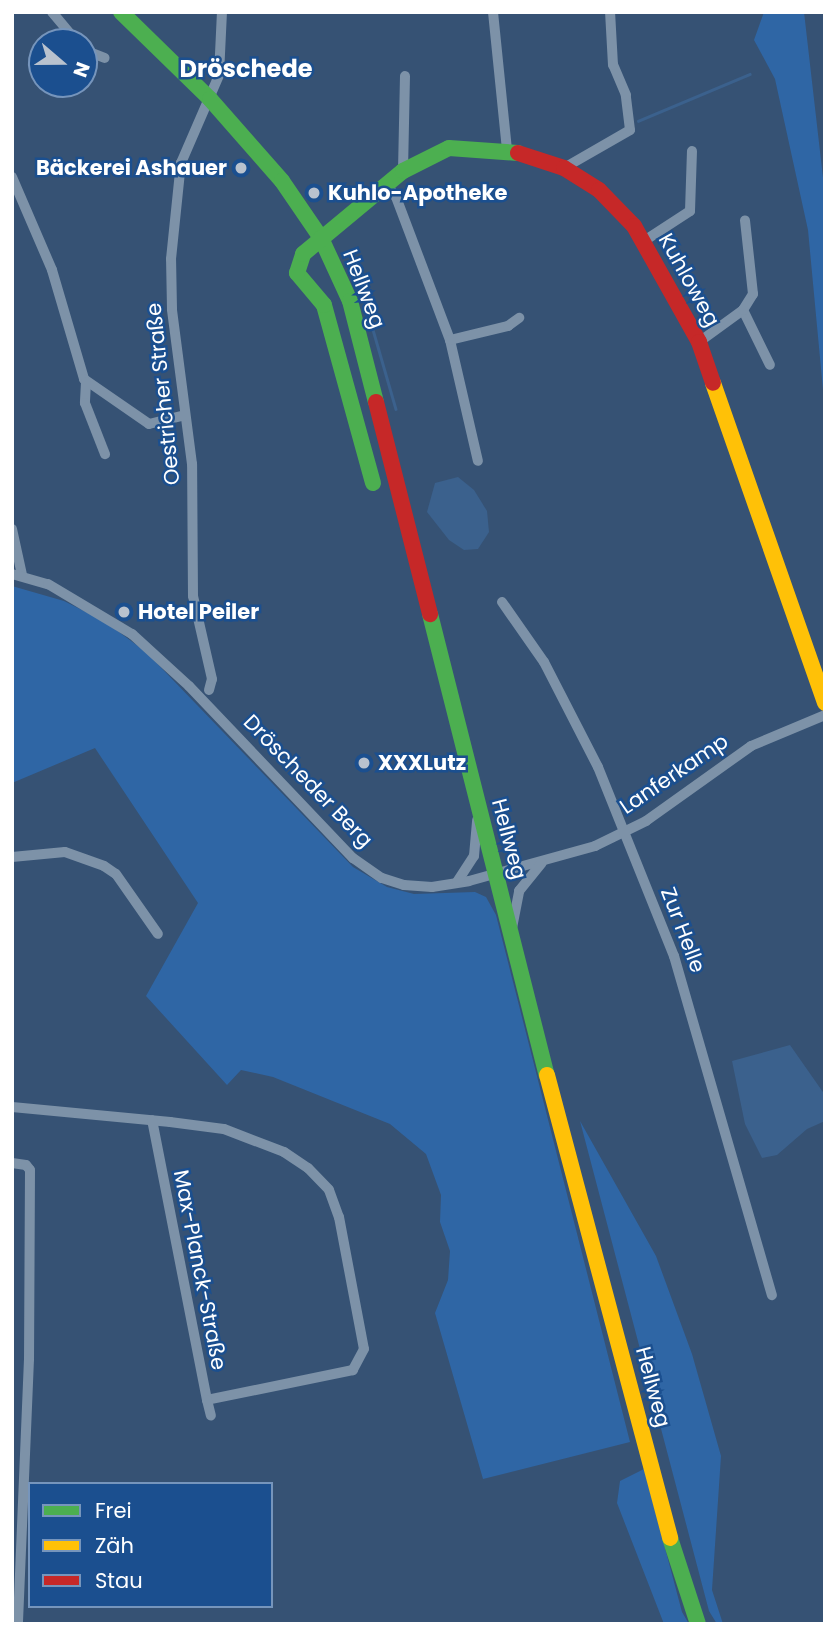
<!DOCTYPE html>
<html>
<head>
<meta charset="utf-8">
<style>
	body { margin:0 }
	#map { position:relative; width:837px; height:1636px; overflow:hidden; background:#365274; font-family:Poppins,sans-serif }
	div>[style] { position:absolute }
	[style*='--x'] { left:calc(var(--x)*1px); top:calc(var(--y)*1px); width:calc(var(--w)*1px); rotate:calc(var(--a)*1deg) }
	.green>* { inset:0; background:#2f66a5 }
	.water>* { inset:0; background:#3b618d }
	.stream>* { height:2.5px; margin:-1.25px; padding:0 1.25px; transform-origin:1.25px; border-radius:1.25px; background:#3b618d }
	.street>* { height:10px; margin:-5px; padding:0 5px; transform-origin:5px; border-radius:5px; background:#7d92a8 }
	.fast>* { height:16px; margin:-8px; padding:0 8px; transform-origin:8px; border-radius:8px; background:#4caf50 }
	.slow>* { height:16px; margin:-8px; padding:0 8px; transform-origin:8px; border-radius:8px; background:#ffc107 }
	.jam>* { height:16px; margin:-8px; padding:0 8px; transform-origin:8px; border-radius:8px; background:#c62828 }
	.dots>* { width:19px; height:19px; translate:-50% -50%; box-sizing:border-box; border:4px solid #1b4f8f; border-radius:50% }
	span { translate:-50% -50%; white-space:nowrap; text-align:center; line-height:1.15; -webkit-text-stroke:5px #1b4f8f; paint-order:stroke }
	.poi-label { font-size:21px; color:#fff; font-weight:700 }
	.right { translate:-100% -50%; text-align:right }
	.left { translate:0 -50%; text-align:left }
	.street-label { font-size:21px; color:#fff }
	.quarter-label { font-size:24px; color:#fff; font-weight:700 }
	.frame { position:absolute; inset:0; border:14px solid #fff; pointer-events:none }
	.legend { position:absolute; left:28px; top:1482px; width:245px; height:126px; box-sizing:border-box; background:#1b4f8f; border:2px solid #7695bc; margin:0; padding:9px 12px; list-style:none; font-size:21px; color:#fff }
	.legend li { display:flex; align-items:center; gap:14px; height:35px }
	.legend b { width:35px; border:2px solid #7695bc }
	.north { position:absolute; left:28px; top:28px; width:70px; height:70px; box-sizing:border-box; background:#1b4f8f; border:2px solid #7695bc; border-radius:50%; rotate:110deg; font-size:19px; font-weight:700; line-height:28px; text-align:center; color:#fff }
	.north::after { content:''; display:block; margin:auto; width:24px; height:32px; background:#b9c2ce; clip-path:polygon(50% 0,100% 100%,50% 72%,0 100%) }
</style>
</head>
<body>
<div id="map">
	<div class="green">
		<i style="clip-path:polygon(764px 12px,804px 12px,825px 195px,825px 411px,808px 230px,775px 79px,754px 40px)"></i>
		<i style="clip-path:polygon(12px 586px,64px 601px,104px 621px,146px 652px,353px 867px,387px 887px,414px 894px,475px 892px,486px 897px,496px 915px,630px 1442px,483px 1479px,435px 1313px,448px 1280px,450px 1251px,440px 1222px,441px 1195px,426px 1154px,390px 1124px,273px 1077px,241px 1070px,227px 1085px,146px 996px,198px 903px,95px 748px,12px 783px)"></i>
		<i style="clip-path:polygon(580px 1121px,656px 1256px,692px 1354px,721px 1456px,712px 1590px,723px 1624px,717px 1624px,709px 1611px)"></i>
		<i style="clip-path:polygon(644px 1469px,682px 1612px,689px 1624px,664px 1624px,617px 1503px,620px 1481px)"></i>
	</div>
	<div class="water">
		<i style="clip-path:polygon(458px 477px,474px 490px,487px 511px,489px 532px,478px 549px,464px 550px,449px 540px,427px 512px,435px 483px)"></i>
		<i style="clip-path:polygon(790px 1045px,825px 1095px,825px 1121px,807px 1129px,777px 1155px,762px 1158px,745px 1124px,732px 1061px)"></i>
	</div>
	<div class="stream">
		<i style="--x:638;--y:121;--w:121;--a:-22.8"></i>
		<i style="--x:359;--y:281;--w:133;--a:73.9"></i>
	</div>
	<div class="street">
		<i style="--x:52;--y:12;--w:39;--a:50"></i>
		<i style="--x:493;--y:12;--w:138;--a:84.2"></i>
		<i style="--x:84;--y:50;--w:22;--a:21"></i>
		<i style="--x:564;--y:168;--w:76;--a:-29.9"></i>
		<i style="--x:630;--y:130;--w:35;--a:-97"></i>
		<i style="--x:626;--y:95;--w:33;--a:-113"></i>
		<i style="--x:613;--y:65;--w:53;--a:-93.2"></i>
		<i style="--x:403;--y:171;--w:95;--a:-88.8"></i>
		<i style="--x:12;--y:177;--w:101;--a:66.7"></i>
		<i style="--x:52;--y:270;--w:114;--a:73.6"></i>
		<i style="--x:84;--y:379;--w:79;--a:34.7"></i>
		<i style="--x:149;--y:424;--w:37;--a:-14"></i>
		<i style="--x:387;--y:185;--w:15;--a:53"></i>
		<i style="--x:396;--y:197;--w:153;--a:69.3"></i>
		<i style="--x:450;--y:340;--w:124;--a:77"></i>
		<i style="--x:644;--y:241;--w:55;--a:-33.1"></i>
		<i style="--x:690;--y:211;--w:60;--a:-88.1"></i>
		<i style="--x:743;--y:310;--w:61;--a:63.9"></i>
		<i style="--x:450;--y:340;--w:60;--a:-13.6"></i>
		<i style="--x:508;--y:326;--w:14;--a:-36"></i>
		<i style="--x:699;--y:342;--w:54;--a:-36"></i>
		<i style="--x:743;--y:310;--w:19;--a:-58"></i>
		<i style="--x:753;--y:294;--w:74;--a:-96.2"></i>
		<i style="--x:86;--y:382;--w:21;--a:93"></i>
		<i style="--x:85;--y:403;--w:55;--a:68.6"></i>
		<i style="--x:12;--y:529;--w:47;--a:77.7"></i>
		<i style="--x:12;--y:574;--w:37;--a:16"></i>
		<i style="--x:48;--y:584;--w:98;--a:30.8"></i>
		<i style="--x:132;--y:634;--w:77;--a:42.4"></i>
		<i style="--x:189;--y:686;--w:238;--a:46.4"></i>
		<i style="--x:353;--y:858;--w:35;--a:35"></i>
		<i style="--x:382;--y:878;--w:23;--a:18"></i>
		<i style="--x:404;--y:885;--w:28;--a:4"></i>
		<i style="--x:432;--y:887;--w:37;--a:-9"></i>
		<i style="--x:469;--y:881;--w:131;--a:-15.5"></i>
		<i style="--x:595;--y:846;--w:57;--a:-26.1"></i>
		<i style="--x:646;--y:821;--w:129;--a:-35.5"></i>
		<i style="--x:751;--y:746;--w:80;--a:-22.7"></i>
		<i style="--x:502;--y:602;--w:73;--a:55"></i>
		<i style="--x:544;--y:662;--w:118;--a:62.8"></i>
		<i style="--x:598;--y:767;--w:204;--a:68.1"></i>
		<i style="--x:674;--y:956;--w:353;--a:73.9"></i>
		<i style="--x:209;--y:690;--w:11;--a:-75"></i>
		<i style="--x:212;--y:679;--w:85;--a:-102.9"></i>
		<i style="--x:193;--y:596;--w:132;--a:-90.4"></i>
		<i style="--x:192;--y:464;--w:156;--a:-97.4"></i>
		<i style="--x:172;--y:309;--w:50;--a:-91.1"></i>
		<i style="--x:171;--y:259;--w:97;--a:-84.1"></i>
		<i style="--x:181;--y:163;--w:96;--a:-66.6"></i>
		<i style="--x:219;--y:75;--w:63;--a:-87.3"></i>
		<i style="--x:12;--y:857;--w:53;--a:-5.4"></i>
		<i style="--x:65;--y:852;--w:41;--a:19.7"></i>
		<i style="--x:104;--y:866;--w:14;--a:34"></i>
		<i style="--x:116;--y:874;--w:73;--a:55"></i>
		<i style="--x:457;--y:882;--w:31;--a:-57"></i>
		<i style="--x:474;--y:856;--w:36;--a:-85"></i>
		<i style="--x:512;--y:928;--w:38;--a:-79"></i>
		<i style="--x:519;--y:891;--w:36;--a:-51"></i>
		<i style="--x:12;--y:1107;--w:159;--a:5.4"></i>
		<i style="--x:170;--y:1122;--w:54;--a:7.4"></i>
		<i style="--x:224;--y:1129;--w:64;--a:21"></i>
		<i style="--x:284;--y:1152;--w:29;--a:34"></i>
		<i style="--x:308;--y:1168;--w:30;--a:46"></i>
		<i style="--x:329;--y:1190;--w:29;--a:70"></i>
		<i style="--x:339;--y:1217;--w:134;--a:79.3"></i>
		<i style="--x:364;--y:1349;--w:24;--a:118"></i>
		<i style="--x:353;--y:1370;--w:149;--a:168.4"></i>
		<i style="--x:207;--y:1400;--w:285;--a:-101.1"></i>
		<i style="--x:12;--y:1163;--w:14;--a:8"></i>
		<i style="--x:26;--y:1165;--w:6;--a:51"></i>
		<i style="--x:30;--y:1170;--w:189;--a:90.3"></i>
		<i style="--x:29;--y:1359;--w:265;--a:92.4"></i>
		<i style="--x:207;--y:1400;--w:16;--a:76"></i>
	</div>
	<div class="fast">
		<i style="--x:121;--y:12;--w:124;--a:44.3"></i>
		<i style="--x:210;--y:99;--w:109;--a:48.7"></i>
		<i style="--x:282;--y:181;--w:69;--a:55.6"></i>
		<i style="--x:321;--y:238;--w:69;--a:65.3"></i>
		<i style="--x:350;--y:301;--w:104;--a:75.6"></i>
		<i style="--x:373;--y:483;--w:185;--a:-105.4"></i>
		<i style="--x:324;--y:305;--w:42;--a:-130.2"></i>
		<i style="--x:297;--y:273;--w:20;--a:-72"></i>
		<i style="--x:303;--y:254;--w:130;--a:-39.7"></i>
		<i style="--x:403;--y:171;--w:51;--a:-26.6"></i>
		<i style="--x:449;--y:148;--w:69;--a:4.1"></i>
		<i style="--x:430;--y:614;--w:476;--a:75.8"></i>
		<i style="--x:670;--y:1538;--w:90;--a:72"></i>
	</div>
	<div class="slow">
		<i style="--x:713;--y:383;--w:339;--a:70.7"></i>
		<i style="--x:547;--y:1075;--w:479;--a:75.1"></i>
	</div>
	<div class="jam">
		<i style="--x:518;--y:153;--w:48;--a:18.1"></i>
		<i style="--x:564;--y:168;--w:41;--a:32.2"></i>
		<i style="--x:599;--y:190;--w:50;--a:45.8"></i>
		<i style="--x:634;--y:226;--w:133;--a:60.7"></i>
		<i style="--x:699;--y:342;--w:43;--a:71.1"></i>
		<i style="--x:376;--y:402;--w:219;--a:75.7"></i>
	</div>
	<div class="dots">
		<i style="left:241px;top:168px;background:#b9c2ce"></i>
		<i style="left:314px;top:193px;background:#b9c2ce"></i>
		<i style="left:124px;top:612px;background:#b9c2ce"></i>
		<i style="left:364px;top:763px;background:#b9c2ce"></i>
	</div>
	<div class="poi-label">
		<span class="right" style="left:227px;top:168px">Bäckerei Ashauer</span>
		<span class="left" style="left:328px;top:193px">Kuhlo-Apotheke</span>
		<span class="left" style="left:138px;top:612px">Hotel Peiler</span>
		<span class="left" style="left:378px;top:763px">XXXLutz</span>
	</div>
	<div class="street-label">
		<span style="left:689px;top:280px;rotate:61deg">Kuhloweg</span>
		<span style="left:364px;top:289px;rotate:69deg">Hellweg</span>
		<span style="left:163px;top:394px;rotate:-96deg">Oestricher Straße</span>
		<span style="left:674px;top:774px;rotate:-34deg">Lanferkamp</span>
		<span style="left:308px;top:781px;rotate:46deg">Dröscheder Berg</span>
		<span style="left:509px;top:839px;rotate:75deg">Hellweg</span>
		<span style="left:683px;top:930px;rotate:69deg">Zur Helle</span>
		<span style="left:200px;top:1270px;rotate:79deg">Max-Planck-Straße</span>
		<span style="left:653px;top:1387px;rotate:75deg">Hellweg</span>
	</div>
	<div class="quarter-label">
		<span style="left:246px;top:69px">Dröschede</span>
	</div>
	<div class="frame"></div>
	<ul class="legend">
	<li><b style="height:9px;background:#4caf50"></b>Frei</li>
	<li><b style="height:9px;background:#ffc107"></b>Zäh</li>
	<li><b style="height:9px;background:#c62828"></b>Stau</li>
	</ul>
	<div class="north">N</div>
</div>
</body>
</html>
